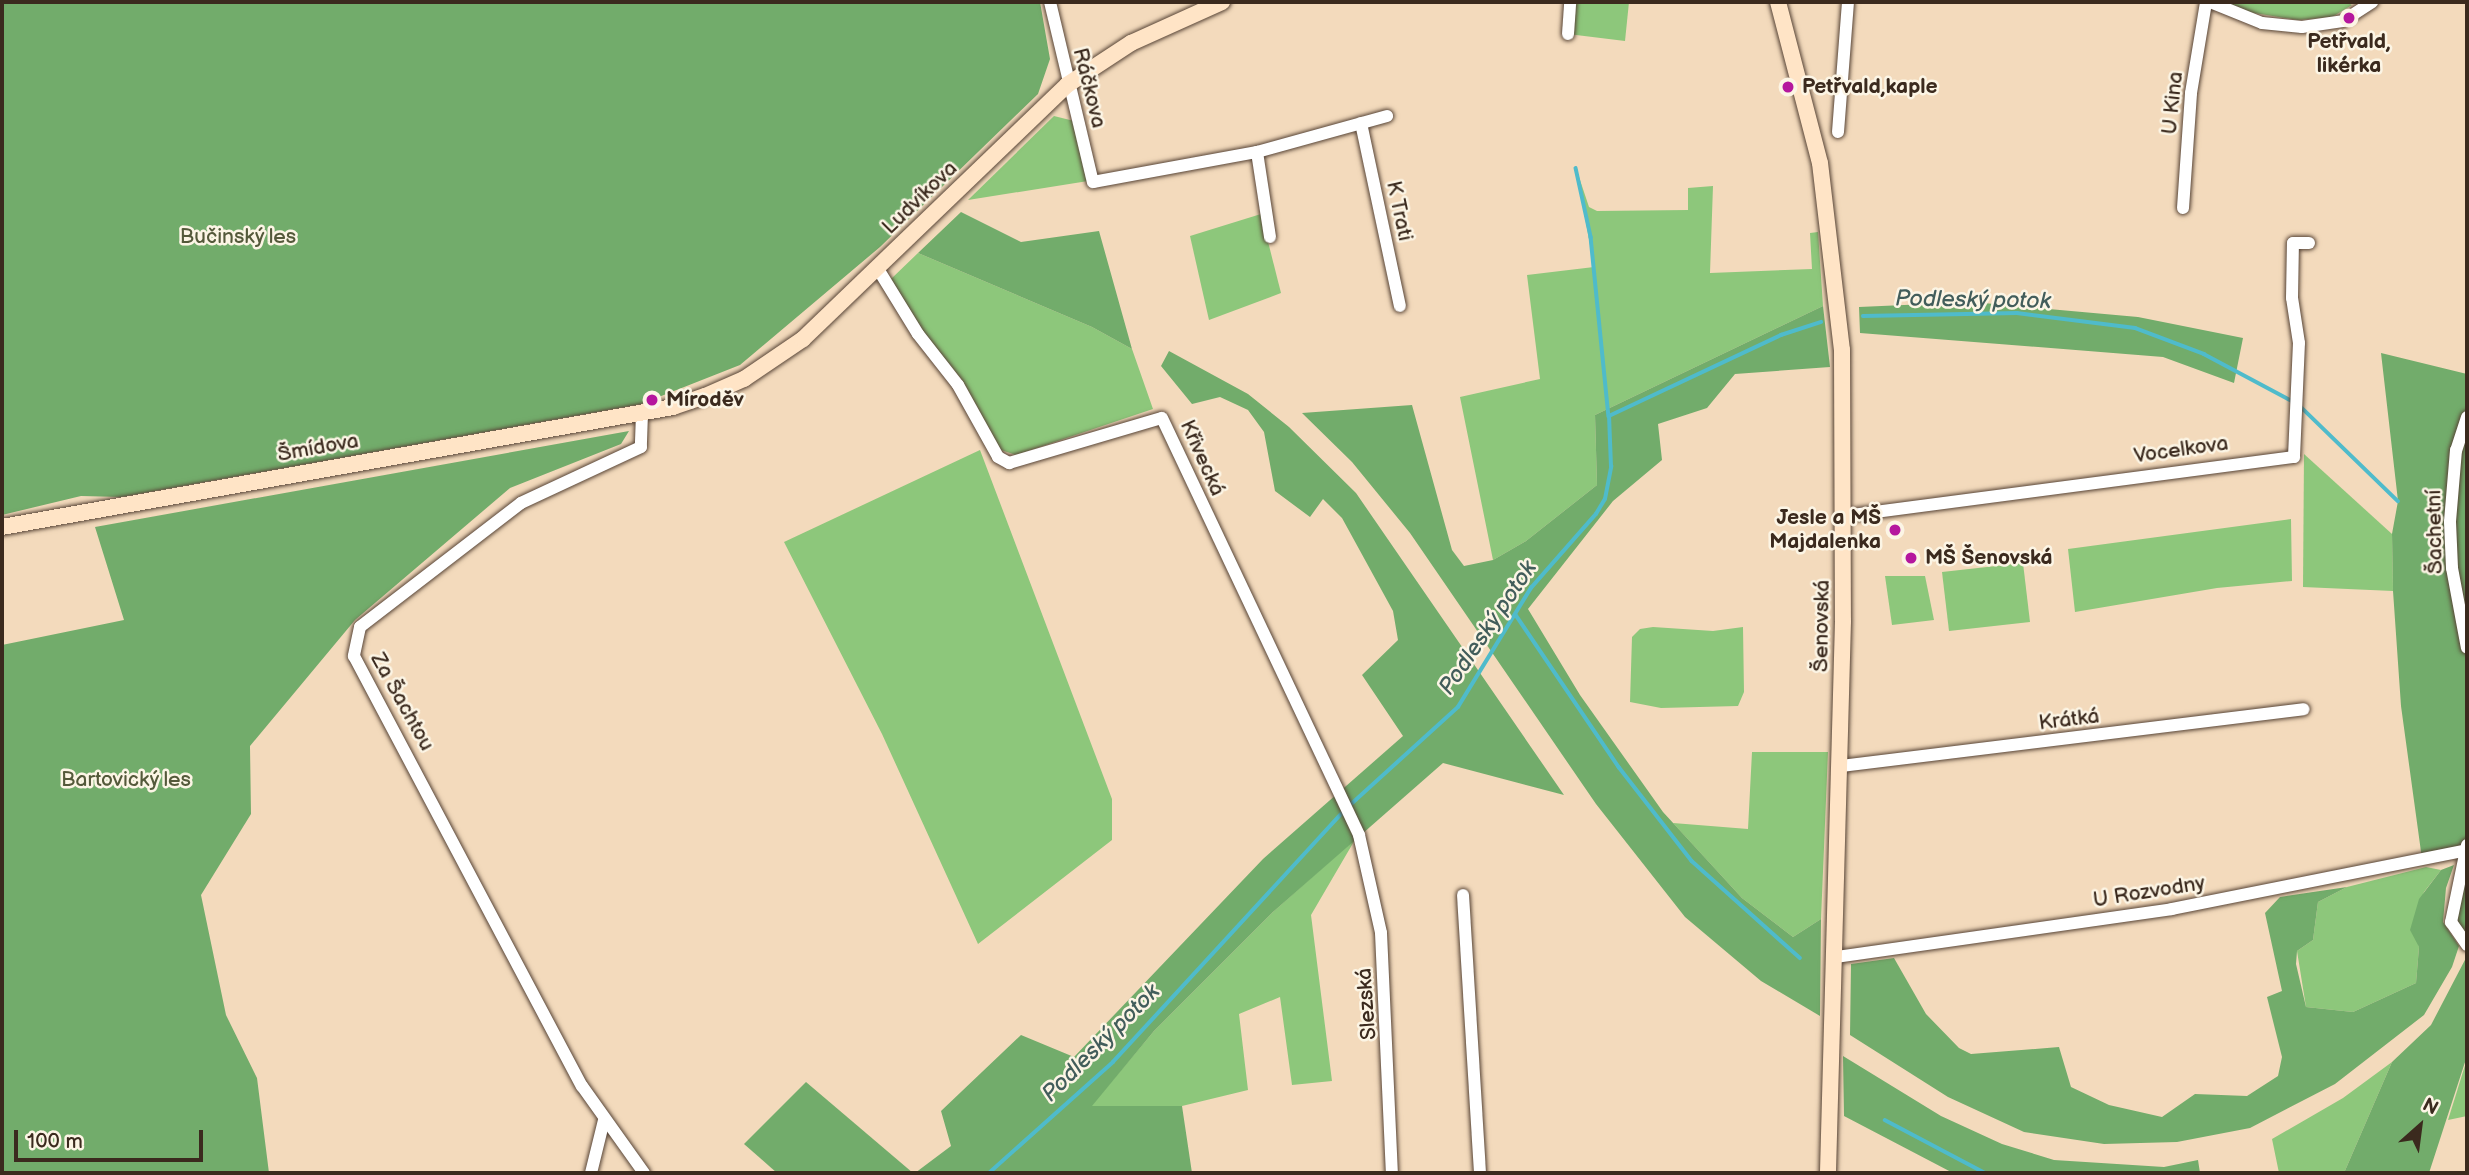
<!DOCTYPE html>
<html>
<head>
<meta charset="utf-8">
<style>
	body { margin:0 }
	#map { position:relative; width:2469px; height:1175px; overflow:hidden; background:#f3dabc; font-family:"Balsamiq Sans",sans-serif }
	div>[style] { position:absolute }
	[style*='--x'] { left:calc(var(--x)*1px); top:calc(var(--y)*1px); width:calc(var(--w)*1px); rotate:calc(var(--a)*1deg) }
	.green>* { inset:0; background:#8dc77b }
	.forest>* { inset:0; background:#72ac6b }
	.stream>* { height:3.5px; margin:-1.75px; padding:0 1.75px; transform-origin:1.75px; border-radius:1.75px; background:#4fbbcb }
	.roads { filter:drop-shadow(0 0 2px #574436) drop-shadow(0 0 2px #574436) }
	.street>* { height:12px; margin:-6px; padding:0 6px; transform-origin:6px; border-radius:6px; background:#fff }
	.secondary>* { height:16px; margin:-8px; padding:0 8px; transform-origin:8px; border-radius:8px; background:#ffe4c6 }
	.dots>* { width:19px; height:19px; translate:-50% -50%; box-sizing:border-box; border:4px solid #fcf5e5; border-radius:50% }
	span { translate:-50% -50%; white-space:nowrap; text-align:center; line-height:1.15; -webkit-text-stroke:5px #fcf5e5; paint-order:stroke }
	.poi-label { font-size:21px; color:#3b2a1e; font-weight:700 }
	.left { translate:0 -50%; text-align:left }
	.right { translate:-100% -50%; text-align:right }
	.street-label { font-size:21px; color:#3b2a1e }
	.park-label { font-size:21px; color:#54593a }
	.water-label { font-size:23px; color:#425d5b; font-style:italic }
	.frame { position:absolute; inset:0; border:4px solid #3b2a1e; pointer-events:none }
	.north { position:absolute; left:2385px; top:1091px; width:70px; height:70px; -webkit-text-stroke:5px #fcf5e5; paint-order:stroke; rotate:28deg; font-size:19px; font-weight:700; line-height:28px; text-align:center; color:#3b2a1e }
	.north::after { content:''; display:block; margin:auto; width:24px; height:32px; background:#3b2a1e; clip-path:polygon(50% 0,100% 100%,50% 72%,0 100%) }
	.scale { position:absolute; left:14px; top:1130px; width:189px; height:32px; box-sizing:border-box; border:4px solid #3b2a1e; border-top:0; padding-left:9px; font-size:21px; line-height:24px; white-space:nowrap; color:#3b2a1e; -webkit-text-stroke:5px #fcf5e5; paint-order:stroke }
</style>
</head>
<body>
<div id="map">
	<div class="green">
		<i style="clip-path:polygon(1571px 2px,1629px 2px,1625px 41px,1568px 34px)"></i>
		<i style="clip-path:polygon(2223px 2px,2346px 2px,2352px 5px,2332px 17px,2298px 20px,2248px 12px)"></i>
		<i style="clip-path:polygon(1054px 116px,1074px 121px,1088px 181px,968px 200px)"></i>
		<i style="clip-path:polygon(1576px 168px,1589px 207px,1597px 211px,1688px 210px,1688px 188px,1713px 186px,1710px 273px,1812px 269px,1810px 233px,1818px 232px,1823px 306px,1595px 415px,1597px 485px,1526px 541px,1493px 560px,1460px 397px,1540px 379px,1527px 275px,1594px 267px)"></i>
		<i style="clip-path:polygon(1261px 214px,1281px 293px,1209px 320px,1190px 236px)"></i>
		<i style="clip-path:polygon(918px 253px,1092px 327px,1132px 349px,1153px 409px,1016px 455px,1001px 450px,963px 381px,925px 334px,891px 279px)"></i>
		<i style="clip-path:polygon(980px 450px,1112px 799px,1112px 840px,978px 944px,882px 734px,784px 542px)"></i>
		<i style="clip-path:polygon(2304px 454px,2392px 534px,2393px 591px,2303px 587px)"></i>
		<i style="clip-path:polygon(2291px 519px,2292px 581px,2217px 588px,2075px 612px,2068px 549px)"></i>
		<i style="clip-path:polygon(2023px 563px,2030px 622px,1949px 631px,1942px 572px)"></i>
		<i style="clip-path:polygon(1885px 576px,1925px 576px,1934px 620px,1892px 625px)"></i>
		<i style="clip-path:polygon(1653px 627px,1713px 631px,1743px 627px,1744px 692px,1738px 706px,1661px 708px,1630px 702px,1632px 637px,1640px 629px)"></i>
		<i style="clip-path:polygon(1752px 752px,1828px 752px,1821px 919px,1793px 937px,1742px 898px,1673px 823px,1748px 829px)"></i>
		<i style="clip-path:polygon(1356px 838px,1311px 915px,1332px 1081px,1292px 1085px,1280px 997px,1239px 1014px,1248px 1090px,1182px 1106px,1091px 1106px,1154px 1031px,1273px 912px)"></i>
		<i style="clip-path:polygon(2426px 867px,2441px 870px,2424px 892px,2413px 922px,2419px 947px,2416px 983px,2353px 1012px,2306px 1007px,2297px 951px,2313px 940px,2318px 902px,2347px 887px)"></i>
		<i style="clip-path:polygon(2467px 1059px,2467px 1116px,2448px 1120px)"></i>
		<i style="clip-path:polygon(2392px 1062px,2344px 1173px,2279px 1173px,2272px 1139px,2343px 1098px)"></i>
	</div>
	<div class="forest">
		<i style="clip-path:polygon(2px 2px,1040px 2px,1050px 59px,1038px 94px,880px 247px,740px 365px,641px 404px,121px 497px,81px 496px,2px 515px)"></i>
		<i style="clip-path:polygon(961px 212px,1021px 242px,1099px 231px,1132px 349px,1092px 327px,918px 253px)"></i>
		<i style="clip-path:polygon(1972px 302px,2138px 317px,2243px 338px,2234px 383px,2163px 357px,1860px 333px,1859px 307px)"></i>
		<i style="clip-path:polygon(1823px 306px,1830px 367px,1735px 374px,1707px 408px,1658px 424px,1662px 460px,1613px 501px,1528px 609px,1580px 695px,1663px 812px,1742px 898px,1793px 937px,1821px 919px,1820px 1016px,1761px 981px,1685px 917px,1596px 804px,1410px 533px,1352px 462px,1302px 413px,1412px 405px,1452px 550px,1464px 566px,1493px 560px,1526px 541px,1597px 485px,1595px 415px)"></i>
		<i style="clip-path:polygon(1169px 351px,1248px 394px,1289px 427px,1356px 493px,1564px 795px,1443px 763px,1273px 912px,1154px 1031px,1092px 1106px,1182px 1106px,1192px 1173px,915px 1173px,951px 1146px,941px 1111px,1021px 1035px,1074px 1057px,1263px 859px,1403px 736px,1362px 675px,1398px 640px,1393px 611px,1342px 518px,1323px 499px,1310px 517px,1275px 491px,1264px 432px,1248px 410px,1220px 397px,1192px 404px,1161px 366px)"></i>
		<i style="clip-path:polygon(2381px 353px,2467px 374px,2467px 945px,2451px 922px,2466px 851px,2422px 859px,2401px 706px,2393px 591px,2392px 534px,2398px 501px)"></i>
		<i style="clip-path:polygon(629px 431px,621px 444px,510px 488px,355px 620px,250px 746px,251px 814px,201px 895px,226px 1015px,257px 1078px,269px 1173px,2px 1173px,2px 645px,124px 620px,95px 527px)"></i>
		<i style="clip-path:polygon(2454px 865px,2446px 888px,2443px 922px,2459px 946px,2452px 967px,2424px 1015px,2335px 1084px,2250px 1128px,2177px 1142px,2104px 1144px,2024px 1132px,1948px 1097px,1850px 1035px,1851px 964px,1894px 958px,1926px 1014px,1959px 1048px,1971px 1054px,2059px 1047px,2071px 1087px,2109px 1105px,2162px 1117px,2195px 1094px,2247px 1096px,2278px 1076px,2282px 1057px,2267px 997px,2282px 991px,2265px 913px,2280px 897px,2347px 887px,2318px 902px,2313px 940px,2297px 951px,2296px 964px,2306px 1007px,2353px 1012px,2416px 983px,2419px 947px,2410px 930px,2419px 899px,2441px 870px)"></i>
		<i style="clip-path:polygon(2467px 956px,2467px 1056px,2429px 1173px,2344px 1173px,2392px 1062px,2431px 1025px)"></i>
		<i style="clip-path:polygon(1843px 1056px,1941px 1116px,2002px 1144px,2054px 1160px,2164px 1167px,2198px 1160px,2200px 1173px,1953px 1173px,1844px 1116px)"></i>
		<i style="clip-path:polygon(806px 1082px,913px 1173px,777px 1173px,744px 1144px)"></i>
	</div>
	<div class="stream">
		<i style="--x:1576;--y:168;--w:71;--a:77.7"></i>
		<i style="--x:1591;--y:237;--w:180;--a:84.3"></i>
		<i style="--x:1863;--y:316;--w:154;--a:-1.1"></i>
		<i style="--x:2017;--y:313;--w:119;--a:7.2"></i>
		<i style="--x:2135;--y:328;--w:74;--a:20.6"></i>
		<i style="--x:2204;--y:354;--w:100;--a:28.1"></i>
		<i style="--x:2299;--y:405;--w:138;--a:44.1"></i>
		<i style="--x:1516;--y:615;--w:184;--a:55.9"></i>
		<i style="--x:1619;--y:767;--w:119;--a:52.2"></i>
		<i style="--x:1692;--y:861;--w:145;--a:41.9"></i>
		<i style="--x:1349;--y:806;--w:147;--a:-42.2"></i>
		<i style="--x:1458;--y:707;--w:140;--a:-58.5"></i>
		<i style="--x:1531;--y:588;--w:98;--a:-48.7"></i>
		<i style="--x:1596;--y:514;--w:17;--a:-59"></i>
		<i style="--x:1605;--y:499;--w:33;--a:-79"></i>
		<i style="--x:1611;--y:467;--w:51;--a:-92.2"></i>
		<i style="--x:1609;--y:416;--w:190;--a:-25.2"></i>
		<i style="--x:1781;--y:335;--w:42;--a:-18"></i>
		<i style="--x:1885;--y:1120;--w:113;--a:27.9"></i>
		<i style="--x:989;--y:1173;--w:166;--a:-41.8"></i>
		<i style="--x:1113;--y:1062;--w:343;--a:-47.4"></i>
	</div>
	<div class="roads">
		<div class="street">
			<i style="--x:1050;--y:2;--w:185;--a:76.6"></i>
			<i style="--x:1093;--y:182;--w:167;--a:-10.4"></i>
			<i style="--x:1257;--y:152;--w:135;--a:-15.5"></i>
			<i style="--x:2210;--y:2;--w:56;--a:22"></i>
			<i style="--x:2262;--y:23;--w:40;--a:5.7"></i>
			<i style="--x:2302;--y:27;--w:41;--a:-8.3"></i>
			<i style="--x:2343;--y:21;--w:35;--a:-33"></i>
			<i style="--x:1568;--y:34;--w:32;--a:-86"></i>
			<i style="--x:1361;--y:123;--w:187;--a:78"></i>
			<i style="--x:1838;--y:132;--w:130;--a:-85.6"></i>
			<i style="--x:1257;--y:152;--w:86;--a:81.3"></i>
			<i style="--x:2183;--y:208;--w:115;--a:-86"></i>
			<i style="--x:2191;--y:93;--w:92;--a:-80.6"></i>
			<i style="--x:878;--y:269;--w:76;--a:58.4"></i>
			<i style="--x:918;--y:334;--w:65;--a:51.9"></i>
			<i style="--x:958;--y:385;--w:82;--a:60.9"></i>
			<i style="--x:998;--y:457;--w:13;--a:29"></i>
			<i style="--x:1009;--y:463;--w:159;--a:-16.4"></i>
			<i style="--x:1162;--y:418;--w:461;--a:64.7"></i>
			<i style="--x:1359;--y:835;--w:100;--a:77.3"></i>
			<i style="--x:1381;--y:933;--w:240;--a:87.4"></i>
			<i style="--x:642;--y:413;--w:34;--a:92"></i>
			<i style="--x:641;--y:447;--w:132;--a:155"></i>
			<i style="--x:521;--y:503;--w:203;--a:142.4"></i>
			<i style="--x:360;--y:627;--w:30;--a:102"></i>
			<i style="--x:354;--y:656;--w:487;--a:62.1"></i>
			<i style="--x:582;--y:1086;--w:107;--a:54.5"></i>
			<i style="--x:2467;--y:417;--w:35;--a:108"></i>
			<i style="--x:2456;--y:450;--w:72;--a:94.8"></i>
			<i style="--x:2450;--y:522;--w:46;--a:87.5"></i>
			<i style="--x:2452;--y:568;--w:81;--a:79.4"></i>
			<i style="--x:1845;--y:516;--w:453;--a:-7.5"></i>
			<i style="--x:2294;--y:457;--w:114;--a:-87.5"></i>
			<i style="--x:2299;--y:343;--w:46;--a:-98.8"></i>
			<i style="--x:2292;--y:298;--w:55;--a:-89"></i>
			<i style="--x:2293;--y:243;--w:16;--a:0"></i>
			<i style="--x:1841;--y:766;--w:466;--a:-7"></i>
			<i style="--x:2467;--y:845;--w:79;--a:101.7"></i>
			<i style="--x:2451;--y:922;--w:28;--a:55"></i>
			<i style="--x:1463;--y:895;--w:279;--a:86.5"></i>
			<i style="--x:1836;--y:957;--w:339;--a:-8.1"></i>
			<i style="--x:2172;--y:909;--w:300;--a:-11.3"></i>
			<i style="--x:591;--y:1173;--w:55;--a:-76.2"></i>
		</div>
		<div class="secondary">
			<i style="--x:1778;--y:2;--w:166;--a:75.4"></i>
			<i style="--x:1820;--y:163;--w:188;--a:83.3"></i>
			<i style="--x:1842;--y:350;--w:271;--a:89.8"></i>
			<i style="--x:1843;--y:621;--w:552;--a:91.56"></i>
			<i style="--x:2;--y:527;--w:682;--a:-10.14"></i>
			<i style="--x:673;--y:407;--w:34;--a:-19"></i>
			<i style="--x:705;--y:396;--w:43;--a:-23.6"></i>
			<i style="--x:744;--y:379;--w:71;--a:-34.1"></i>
			<i style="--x:803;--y:339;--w:366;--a:-43.9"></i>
			<i style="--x:1067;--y:85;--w:77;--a:-33.3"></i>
			<i style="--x:1131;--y:43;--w:100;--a:-24.3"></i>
		</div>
	</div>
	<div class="dots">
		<i style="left:2349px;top:18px;background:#b5179e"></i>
		<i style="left:1788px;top:87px;background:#b5179e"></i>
		<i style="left:652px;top:400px;background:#b5179e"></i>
		<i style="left:1895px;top:530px;background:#b5179e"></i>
		<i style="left:1911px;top:558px;background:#b5179e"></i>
	</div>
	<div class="poi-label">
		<span style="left:2349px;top:54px">Petřvald,<br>likérka</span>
		<span class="left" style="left:1802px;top:87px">Petřvald,kaple</span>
		<span class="left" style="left:666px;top:400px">Míroděv</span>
		<span class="right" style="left:1881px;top:530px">Jesle a MŠ<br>Majdalenka</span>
		<span class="left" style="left:1925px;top:558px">MŠ Šenovská</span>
	</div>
	<div class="street-label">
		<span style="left:1089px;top:88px;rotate:76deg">Ráčkova</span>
		<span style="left:2173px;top:103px;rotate:-84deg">U Kina</span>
		<span style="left:920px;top:198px;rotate:-44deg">Ludvíkova</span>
		<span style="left:1399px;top:211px;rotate:78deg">K Trati</span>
		<span style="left:318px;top:448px;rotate:-10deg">Šmídova</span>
		<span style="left:2181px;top:450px;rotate:-8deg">Vocelkova</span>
		<span style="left:1202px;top:458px;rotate:66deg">Křivecká</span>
		<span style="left:2435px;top:532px;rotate:-91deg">Šachetní</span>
		<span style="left:1822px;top:626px;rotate:-89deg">Šenovská</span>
		<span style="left:402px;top:702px;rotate:61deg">Za Šachtou</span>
		<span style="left:2069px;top:720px;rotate:-7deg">Krátká</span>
		<span style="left:2149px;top:892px;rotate:-9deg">U Rozvodny</span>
		<span style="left:1367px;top:1004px;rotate:-94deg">Slezská</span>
	</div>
	<div class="park-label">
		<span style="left:238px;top:237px">Bučinský les</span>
		<span style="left:126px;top:780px">Bartovický les</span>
	</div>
	<div class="water-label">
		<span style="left:1973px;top:300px;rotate:1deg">Podleský potok</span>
		<span style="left:1488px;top:628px;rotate:-56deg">Podleský potok</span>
		<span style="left:1101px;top:1043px;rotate:-45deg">Podleský potok</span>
	</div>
	<div class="frame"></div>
	<div class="north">N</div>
	<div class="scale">100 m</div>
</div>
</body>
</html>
